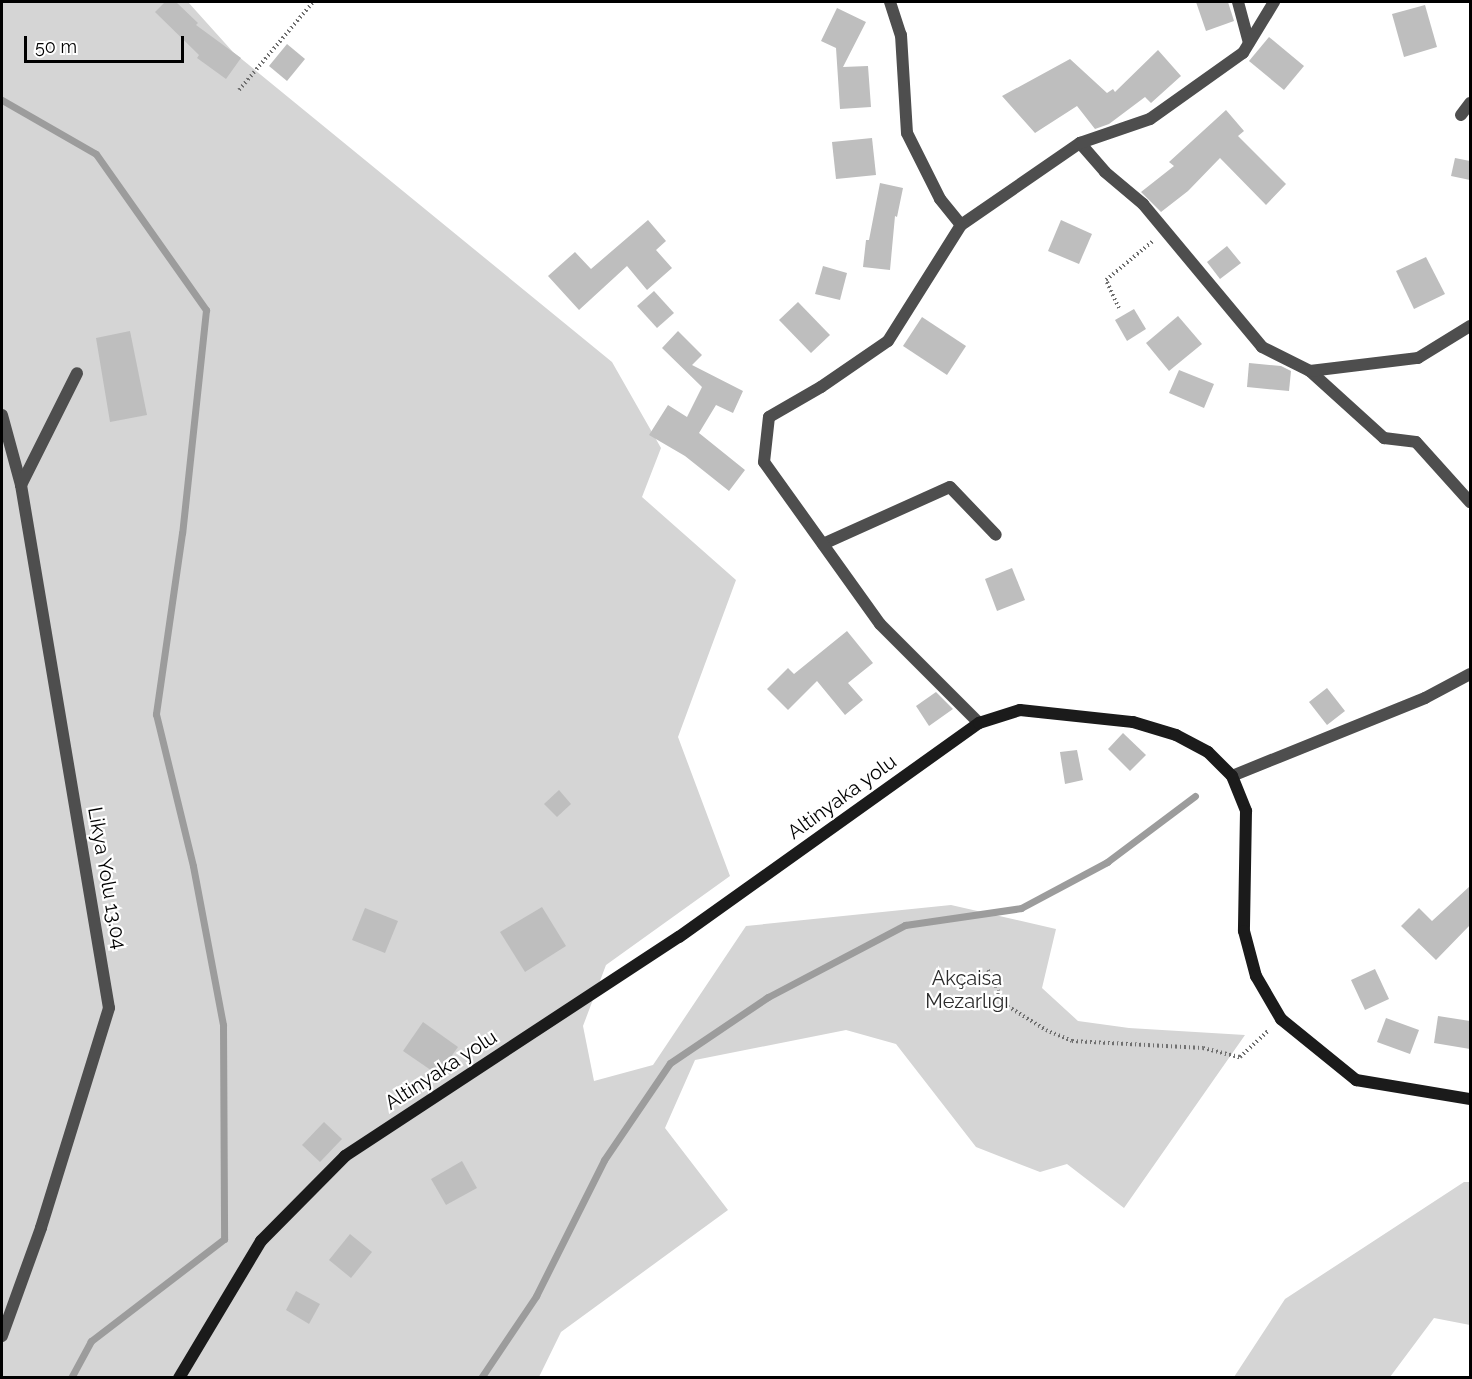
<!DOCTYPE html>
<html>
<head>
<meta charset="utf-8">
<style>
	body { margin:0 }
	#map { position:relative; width:1472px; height:1379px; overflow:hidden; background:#fff; font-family:Raleway,sans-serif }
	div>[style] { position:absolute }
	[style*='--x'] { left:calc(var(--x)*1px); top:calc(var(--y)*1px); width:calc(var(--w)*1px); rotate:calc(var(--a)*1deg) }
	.green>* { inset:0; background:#d5d5d5 }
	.stream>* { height:7px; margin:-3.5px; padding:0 3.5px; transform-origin:3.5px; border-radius:3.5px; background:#9c9c9c }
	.building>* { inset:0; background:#bebebe }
	.path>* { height:4px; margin-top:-2px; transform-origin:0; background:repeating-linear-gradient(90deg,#707070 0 1.5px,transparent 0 4.5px) }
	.minor>* { height:12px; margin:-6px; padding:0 6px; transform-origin:6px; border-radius:6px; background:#4e4e4e }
	.secondary>* { height:12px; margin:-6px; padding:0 6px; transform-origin:6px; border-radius:6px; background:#1b1b1b }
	span { translate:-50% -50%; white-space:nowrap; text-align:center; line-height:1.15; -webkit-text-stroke:4.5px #fff; paint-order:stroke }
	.street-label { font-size:20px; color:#000 }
	.park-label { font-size:20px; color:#2c2c2c }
	.frame { position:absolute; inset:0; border:3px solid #000; pointer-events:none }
	.scale { position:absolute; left:24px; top:36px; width:160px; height:27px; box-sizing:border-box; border:3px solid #000; border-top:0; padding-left:8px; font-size:18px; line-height:21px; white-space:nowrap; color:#000; -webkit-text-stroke:4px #fff; paint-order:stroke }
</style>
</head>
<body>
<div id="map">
	<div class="green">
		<i style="clip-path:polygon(2px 2px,188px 2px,233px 52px,612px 362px,661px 448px,642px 497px,736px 580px,678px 737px,730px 876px,606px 965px,583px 1026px,594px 1081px,653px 1065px,746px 926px,951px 905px,1056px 929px,1042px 988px,1078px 1021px,1129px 1028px,1245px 1035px,1124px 1208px,1067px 1164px,1040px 1172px,976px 1147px,896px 1044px,846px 1030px,695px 1060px,665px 1128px,728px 1210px,561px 1332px,539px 1377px,2px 1378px)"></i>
		<i style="clip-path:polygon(1464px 1182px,1470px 1182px,1470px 1325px,1434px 1318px,1390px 1377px,1234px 1377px,1285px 1299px)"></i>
	</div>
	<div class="stream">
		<i style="--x:2;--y:100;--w:108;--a:29.9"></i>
		<i style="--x:96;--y:154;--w:191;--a:54.8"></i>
		<i style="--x:206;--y:310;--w:224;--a:96.1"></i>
		<i style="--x:182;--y:533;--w:183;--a:98.2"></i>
		<i style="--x:156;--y:714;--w:156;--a:76.3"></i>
		<i style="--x:193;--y:866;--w:162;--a:79.3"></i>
		<i style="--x:223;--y:1025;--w:214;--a:89.7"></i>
		<i style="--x:224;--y:1239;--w:168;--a:142.5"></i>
		<i style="--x:91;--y:1341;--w:42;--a:118.4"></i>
		<i style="--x:481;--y:1378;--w:99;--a:-56.1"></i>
		<i style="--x:536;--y:1296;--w:152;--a:-63.4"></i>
		<i style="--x:604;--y:1160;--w:117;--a:-55.8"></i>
		<i style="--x:670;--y:1063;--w:118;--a:-34"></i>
		<i style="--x:768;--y:997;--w:155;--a:-27.7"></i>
		<i style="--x:905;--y:925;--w:117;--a:-8.3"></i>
		<i style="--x:1021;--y:908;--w:98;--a:-28.1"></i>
		<i style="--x:1107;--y:862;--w:110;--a:-36.9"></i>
	</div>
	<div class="building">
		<i style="clip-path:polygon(165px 2px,176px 2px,198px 23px,196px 25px,241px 58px,226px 79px,197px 58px,199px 55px,155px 12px)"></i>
		<i style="clip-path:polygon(1196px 2px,1228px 2px,1234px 21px,1206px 31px)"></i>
		<i style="clip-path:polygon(1425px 5px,1437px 47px,1404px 57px,1392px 14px)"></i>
		<i style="clip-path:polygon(837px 8px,866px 22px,843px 67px,868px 66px,871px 107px,840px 109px,836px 48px,821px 41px)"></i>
		<i style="clip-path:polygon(1269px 37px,1304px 66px,1284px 90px,1249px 61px)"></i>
		<i style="clip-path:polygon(287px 44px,305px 59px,287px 81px,269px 66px)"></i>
		<i style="clip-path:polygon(1158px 50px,1181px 76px,1151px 103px,1145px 97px,1109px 124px,1095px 129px,1077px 106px,1035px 133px,1002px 96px,1070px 59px,1107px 93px,1113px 89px,1115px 92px)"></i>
		<i style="clip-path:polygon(1226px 110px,1244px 131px,1238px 136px,1286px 184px,1266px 205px,1220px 158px,1188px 191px,1161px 212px,1141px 192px,1174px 166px,1169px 162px)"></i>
		<i style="clip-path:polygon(872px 138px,876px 175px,836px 179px,832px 142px)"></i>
		<i style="clip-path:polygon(1455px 158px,1470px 161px,1470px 180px,1451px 176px)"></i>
		<i style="clip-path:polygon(880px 183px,903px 188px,897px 217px,895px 216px,890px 270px,863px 267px,866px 240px,869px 240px)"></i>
		<i style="clip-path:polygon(648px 220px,666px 241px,656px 250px,672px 268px,647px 290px,627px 266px,579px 310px,548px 276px,575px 252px,591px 269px)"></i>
		<i style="clip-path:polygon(1061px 220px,1092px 234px,1079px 264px,1048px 251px)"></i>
		<i style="clip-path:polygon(1227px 246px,1241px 263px,1220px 279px,1207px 262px)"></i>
		<i style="clip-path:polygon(1426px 257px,1445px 294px,1414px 309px,1396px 271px)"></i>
		<i style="clip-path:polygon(823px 266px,847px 273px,840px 300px,815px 294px)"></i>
		<i style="clip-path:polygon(654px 291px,674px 313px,657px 328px,637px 306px)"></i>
		<i style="clip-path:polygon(798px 302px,830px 335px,811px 353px,779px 320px)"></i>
		<i style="clip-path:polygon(1134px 309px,1146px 329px,1127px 341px,1115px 320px)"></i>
		<i style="clip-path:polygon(1178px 316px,1202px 344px,1169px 371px,1146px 343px)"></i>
		<i style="clip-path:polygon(922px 317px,966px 346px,947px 375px,903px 346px)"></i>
		<i style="clip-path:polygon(130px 331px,147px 415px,110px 422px,96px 338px)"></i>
		<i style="clip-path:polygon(678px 331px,702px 355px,692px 365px,743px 391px,733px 413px,716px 405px,699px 433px,745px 470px,729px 491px,685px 456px,649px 435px,668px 405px,687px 417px,702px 387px,662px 348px)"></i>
		<i style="clip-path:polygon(1249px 363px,1281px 366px,1291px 371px,1289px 391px,1247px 387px)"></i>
		<i style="clip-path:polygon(1179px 370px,1214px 384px,1204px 408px,1169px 393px)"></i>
		<i style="clip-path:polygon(1012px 568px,1025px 600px,997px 611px,985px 579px)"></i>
		<i style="clip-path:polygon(847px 631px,873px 663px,848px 683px,863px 700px,845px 715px,817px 681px,788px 710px,767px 689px,788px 668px,794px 674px)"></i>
		<i style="clip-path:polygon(1327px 688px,1345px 711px,1327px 725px,1309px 702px)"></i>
		<i style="clip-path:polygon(936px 692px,953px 709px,929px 726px,916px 706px)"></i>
		<i style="clip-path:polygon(1123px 733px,1146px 755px,1130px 771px,1108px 749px)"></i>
		<i style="clip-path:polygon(1077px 750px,1083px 780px,1065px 784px,1060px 752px)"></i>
		<i style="clip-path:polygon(559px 790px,571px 804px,557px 817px,544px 804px)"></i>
		<i style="clip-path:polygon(1470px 886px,1470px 925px,1436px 960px,1401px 926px,1419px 908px,1432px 921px)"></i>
		<i style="clip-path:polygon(542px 907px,566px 946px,525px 972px,500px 932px)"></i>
		<i style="clip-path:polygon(365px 908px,398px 921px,385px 953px,352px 940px)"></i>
		<i style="clip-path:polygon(1375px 969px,1389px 999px,1365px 1010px,1351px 980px)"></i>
		<i style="clip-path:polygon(1438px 1016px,1470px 1021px,1470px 1049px,1434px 1043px)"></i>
		<i style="clip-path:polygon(1386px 1018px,1419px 1030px,1410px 1054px,1377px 1042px)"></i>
		<i style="clip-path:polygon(423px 1022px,458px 1047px,438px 1075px,403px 1051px)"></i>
		<i style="clip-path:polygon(324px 1122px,342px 1139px,320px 1162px,302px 1145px)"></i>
		<i style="clip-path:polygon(462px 1161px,477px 1188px,446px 1205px,431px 1179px)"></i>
		<i style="clip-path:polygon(350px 1234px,372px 1252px,351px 1278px,329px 1260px)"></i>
		<i style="clip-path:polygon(296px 1291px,320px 1304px,309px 1324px,286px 1310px)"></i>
	</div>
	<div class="path">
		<i style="--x:239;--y:90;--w:115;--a:-49.9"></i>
		<i style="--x:1119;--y:308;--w:31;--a:-115"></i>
		<i style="--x:1106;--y:280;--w:61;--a:-39.7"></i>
		<i style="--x:988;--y:970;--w:38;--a:65"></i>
		<i style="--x:1004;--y:1004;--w:49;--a:31.8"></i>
		<i style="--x:1046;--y:1030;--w:28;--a:23"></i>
		<i style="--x:1072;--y:1041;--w:131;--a:3.1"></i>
		<i style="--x:1203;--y:1048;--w:38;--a:14"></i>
		<i style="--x:1240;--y:1057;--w:40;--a:-43"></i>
	</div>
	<div class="minor">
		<i style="--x:890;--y:2;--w:35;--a:72"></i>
		<i style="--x:901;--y:35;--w:98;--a:86.5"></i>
		<i style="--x:907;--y:133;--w:74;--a:63.4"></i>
		<i style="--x:940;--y:199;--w:33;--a:51"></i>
		<i style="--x:1238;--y:2;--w:42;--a:75"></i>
		<i style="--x:1461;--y:115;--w:15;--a:-53"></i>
		<i style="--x:1080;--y:143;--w:38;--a:49"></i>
		<i style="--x:1105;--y:172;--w:50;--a:40.1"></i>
		<i style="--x:1143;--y:204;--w:186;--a:50.2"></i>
		<i style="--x:1262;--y:347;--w:54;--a:26.6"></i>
		<i style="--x:1310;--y:371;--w:100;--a:42.2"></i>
		<i style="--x:1384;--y:438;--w:32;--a:7"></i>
		<i style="--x:1416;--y:442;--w:81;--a:48"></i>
		<i style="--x:1310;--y:371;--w:109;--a:-6.9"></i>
		<i style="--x:1418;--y:358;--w:61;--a:-31.6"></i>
		<i style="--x:2;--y:415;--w:73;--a:74.8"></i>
		<i style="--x:21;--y:485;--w:530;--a:80.45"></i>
		<i style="--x:109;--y:1008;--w:230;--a:107.2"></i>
		<i style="--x:41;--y:1228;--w:115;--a:109.9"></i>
		<i style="--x:21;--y:485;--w:125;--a:-63.4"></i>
		<i style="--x:823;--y:544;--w:139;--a:-24.2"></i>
		<i style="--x:950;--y:487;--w:66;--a:46.2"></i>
		<i style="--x:979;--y:723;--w:140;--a:-135"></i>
		<i style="--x:880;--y:624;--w:199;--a:-125.6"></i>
		<i style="--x:764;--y:462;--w:45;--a:-83.7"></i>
		<i style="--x:769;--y:417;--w:60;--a:-30"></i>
		<i style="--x:821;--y:387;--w:81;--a:-34.5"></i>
		<i style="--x:888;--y:341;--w:137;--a:-57.8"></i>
		<i style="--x:961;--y:225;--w:145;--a:-34.6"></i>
		<i style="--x:1080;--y:143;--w:74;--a:-18.9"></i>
		<i style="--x:1150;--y:119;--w:114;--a:-35.4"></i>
		<i style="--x:1243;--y:53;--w:60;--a:-58.7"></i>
		<i style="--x:1232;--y:776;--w:208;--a:-22"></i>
		<i style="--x:1425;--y:698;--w:51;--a:-28.1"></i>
	</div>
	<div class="secondary">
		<i style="--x:179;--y:1378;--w:160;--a:-59.1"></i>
		<i style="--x:261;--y:1241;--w:120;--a:-45.3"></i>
		<i style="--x:345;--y:1156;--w:399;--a:-33.3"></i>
		<i style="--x:679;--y:937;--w:369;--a:-35.5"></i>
		<i style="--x:979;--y:723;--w:43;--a:-17.6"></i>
		<i style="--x:1020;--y:710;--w:114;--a:6.1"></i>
		<i style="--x:1133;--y:722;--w:45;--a:16.8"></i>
		<i style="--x:1176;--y:735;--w:36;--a:28"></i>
		<i style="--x:1208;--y:752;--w:34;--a:45"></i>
		<i style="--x:1232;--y:776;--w:38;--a:68"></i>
		<i style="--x:1246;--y:811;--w:120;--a:91"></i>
		<i style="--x:1244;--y:931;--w:47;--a:75.1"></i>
		<i style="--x:1256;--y:976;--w:50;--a:59.8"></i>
		<i style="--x:1281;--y:1019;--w:97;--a:39.1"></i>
		<i style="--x:1356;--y:1080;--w:116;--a:9.5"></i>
	</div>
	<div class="street-label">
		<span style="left:842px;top:797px;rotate:-36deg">Altinyaka yolu</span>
		<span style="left:107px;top:878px;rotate:80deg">Likya Yolu 13.04</span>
		<span style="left:441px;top:1070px;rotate:-33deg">Altinyaka yolu</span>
	</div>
	<div class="park-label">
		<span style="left:967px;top:990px">Akçaisa<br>Mezarlığı</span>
	</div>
	<div class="frame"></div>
	<div class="scale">50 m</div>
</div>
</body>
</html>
